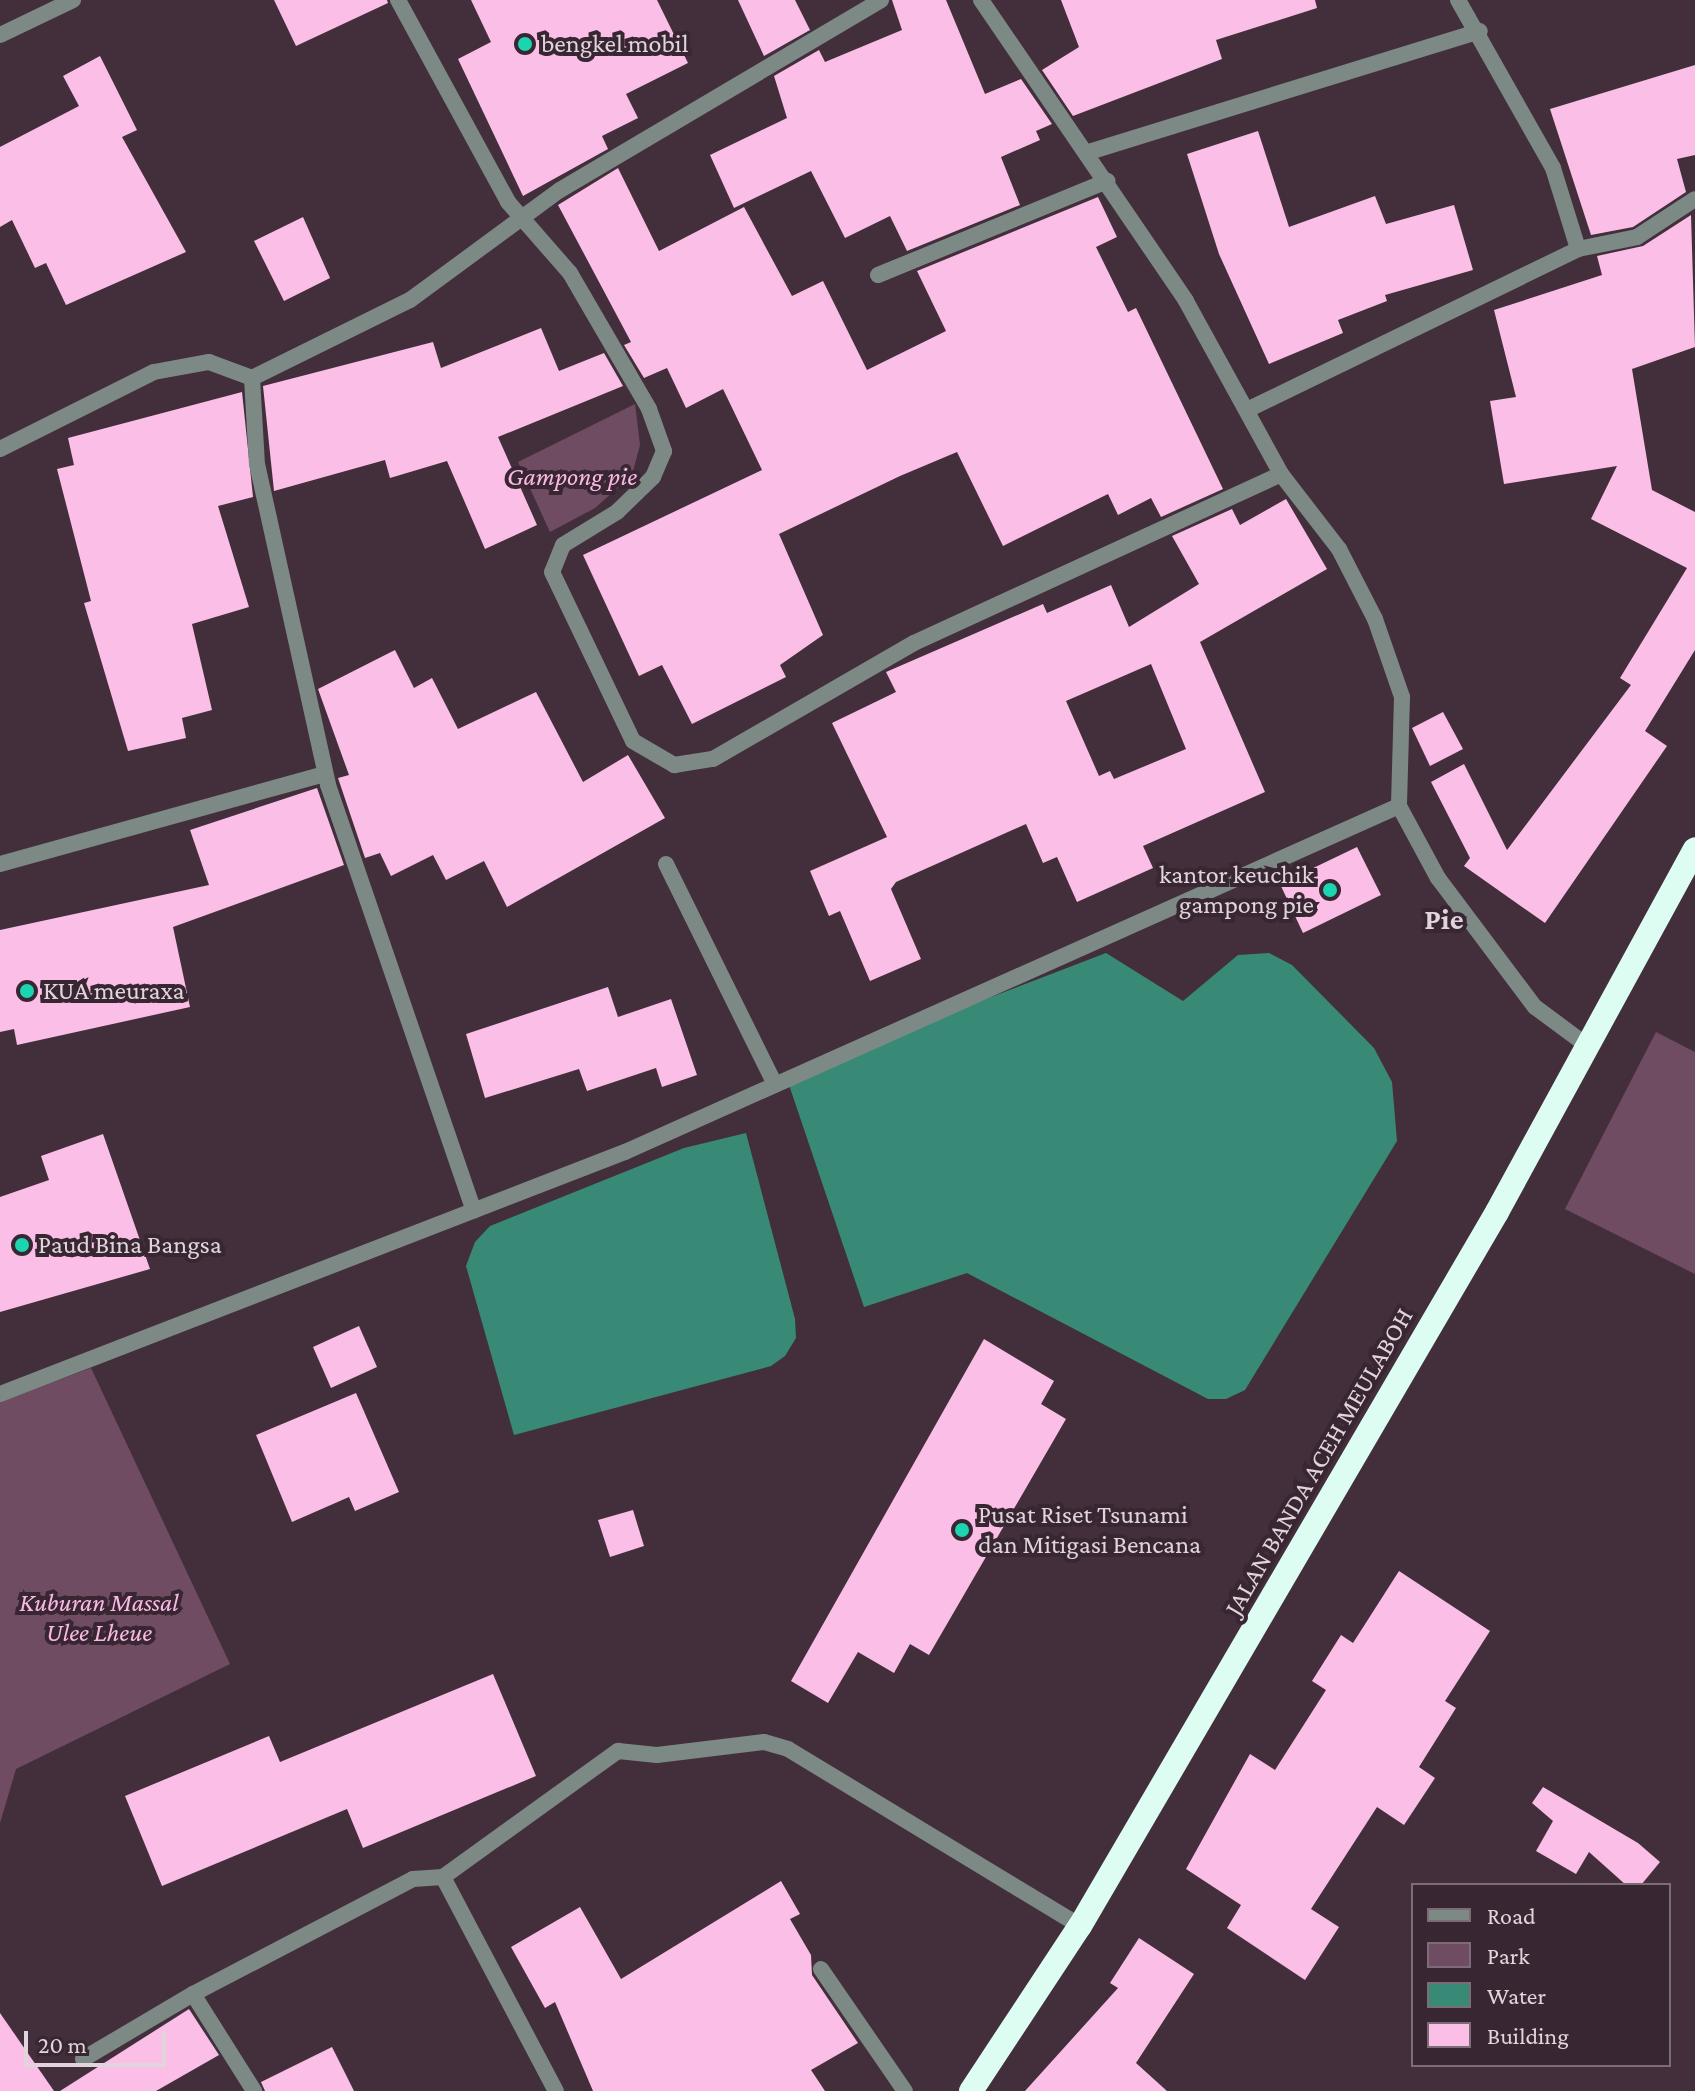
<!DOCTYPE html>
<html>
<head>
<meta charset="utf-8">
<style>
	body { margin:0 }
	#map { position:relative; width:1695px; height:2091px; overflow:hidden; background:#432f3c; font-family:"Crimson Pro",serif }
	div>[style] { position:absolute }
	[style*='--x'] { left:calc(var(--x)*1px); top:calc(var(--y)*1px); width:calc(var(--w)*1px); rotate:calc(var(--a)*1deg) }
	.green>* { inset:0; background:#704c63 }
	.water>* { inset:0; background:#388a77 }
	.building>* { inset:0; background:#fbbee6 }
	.lane>* { height:16px; margin:-8px; padding:0 8px; transform-origin:8px; border-radius:8px; background:#7d8985 }
	.street>* { height:16px; margin:-8px; padding:0 8px; transform-origin:8px; border-radius:8px; background:#7d8985 }
	.highway>* { height:24px; margin:-12px; padding:0 12px; transform-origin:12px; border-radius:12px; background:#ddfcf2 }
	.dots>* { width:22px; height:22px; translate:-50% -50%; box-sizing:border-box; border:4px solid #382632; border-radius:50% }
	span { translate:-50% -50%; white-space:nowrap; text-align:center; line-height:1.15; -webkit-text-stroke:8px #382632; paint-order:stroke }
	.poi-label { font-size:26px; color:#e1d4dc }
	.left { translate:0 -50%; text-align:left }
	.right { translate:-100% -50%; text-align:right }
	.park-label { font-size:26px; color:#fab9e3; font-style:italic }
	.street-label { font-size:26px; color:#e1d4dc }
	.quarter-label { font-size:30px; color:#e1d4dc; font-weight:700 }
	.legend { position:absolute; left:1411px; top:1883px; width:260px; height:184px; box-sizing:border-box; background:#382632; border:2px solid #7c6c76; margin:0; padding:10px 14px; list-style:none; font-size:24px; color:#e1d4dc }
	.legend li { display:flex; align-items:center; gap:16px; height:40px }
	.legend b { width:40px; border:2px solid #7c6c76 }
	.scale { position:absolute; left:24px; top:2031px; width:142px; height:36px; box-sizing:border-box; border:4px solid #e1d4dc; border-top:0; padding-left:10px; font-size:24px; line-height:28px; white-space:nowrap; color:#e1d4dc; -webkit-text-stroke:6px #382632; paint-order:stroke }
</style>
</head>
<body>
<div id="map">
	<div class="green">
		<i style="clip-path:polygon(635px 404px,640px 445px,632px 475px,595px 508px,550px 532px,518px 462px)"></i>
		<i style="clip-path:polygon(1656px 1032px,1695px 1052px,1695px 1274px,1565px 1209px)"></i>
		<i style="clip-path:polygon(91px 1368px,230px 1664px,16px 1769px,0 1823px,0 1402px)"></i>
	</div>
	<div class="water">
		<i style="clip-path:polygon(1106px 953px,1183px 1001px,1238px 955px,1269px 953px,1292px 965px,1374px 1048px,1392px 1082px,1397px 1141px,1245px 1390px,1226px 1399px,1208px 1399px,967px 1273px,864px 1307px,786px 1076px)"></i>
		<i style="clip-path:polygon(746px 1133px,795px 1319px,796px 1338px,785px 1356px,771px 1366px,514px 1435px,466px 1266px,475px 1242px,490px 1226px,684px 1148px)"></i>
	</div>
	<div class="building">
		<i style="clip-path:polygon(274px 0,387px 0,388px 3px,296px 46px)"></i>
		<i style="clip-path:polygon(471px 0,657px 0,688px 63px,626px 94px,638px 118px,602px 136px,608px 149px,523px 196px,458px 59px,491px 42px)"></i>
		<i style="clip-path:polygon(738px 0,795px 0,810px 30px,764px 56px)"></i>
		<i style="clip-path:polygon(892px 0,946px 0,985px 94px,1021px 79px,1052px 124px,1036px 131px,1040px 140px,1001px 157px,1020px 205px,907px 251px,890px 216px,845px 238px,811px 171px,734px 208px,710px 155px,787px 118px,774px 76px,819px 50px,825px 62px,902px 30px)"></i>
		<i style="clip-path:polygon(1061px 0,1315px 0,1317px 8px,1216px 40px,1222px 59px,1073px 116px,1042px 70px,1079px 47px)"></i>
		<i style="clip-path:polygon(100px 56px,137px 130px,122px 137px,186px 252px,66px 305px,46px 263px,35px 268px,12px 220px,0 227px,0 147px,79px 106px,63px 76px)"></i>
		<i style="clip-path:polygon(1695px 65px,1695px 155px,1677px 159px,1686px 192px,1633px 227px,1591px 235px,1550px 109px)"></i>
		<i style="clip-path:polygon(1258px 131px,1289px 227px,1375px 196px,1386px 224px,1454px 205px,1473px 270px,1385px 295px,1387px 301px,1338px 320px,1343px 333px,1269px 364px,1219px 254px,1187px 154px)"></i>
		<i style="clip-path:polygon(618px 168px,659px 251px,744px 207px,792px 296px,823px 281px,867px 370px,946px 331px,917px 271px,1098px 197px,1117px 237px,1096px 247px,1128px 312px,1136px 308px,1223px 489px,1161px 517px,1151px 498px,1118px 515px,1108px 494px,1003px 546px,957px 452px,900px 476px,779px 534px,823px 635px,780px 665px,786px 677px,692px 724px,662px 665px,639px 676px,583px 555px,762px 470px,723px 389px,686px 408px,667px 368px,644px 378px,624px 345px,631px 342px,558px 205px)"></i>
		<i style="clip-path:polygon(1691px 215px,1695px 347px,1632px 369px,1652px 490px,1695px 512px,1695px 650px,1645px 731px,1667px 746px,1545px 923px,1464px 866px,1470px 858px,1431px 782px,1464px 764px,1507px 850px,1631px 685px,1620px 678px,1687px 568px,1591px 519px,1617px 466px,1504px 484px,1490px 401px,1516px 397px,1494px 310px,1602px 275px,1597px 256px,1643px 246px)"></i>
		<i style="clip-path:polygon(303px 217px,330px 278px,284px 301px,254px 241px)"></i>
		<i style="clip-path:polygon(541px 328px,559px 371px,604px 353px,623px 386px,498px 437px,537px 525px,485px 549px,447px 461px,390px 478px,385px 460px,274px 491px,263px 386px,433px 342px,441px 368px)"></i>
		<i style="clip-path:polygon(242px 392px,253px 497px,218px 506px,249px 607px,192px 624px,212px 710px,182px 718px,186px 738px,128px 751px,84px 603px,91px 601px,57px 469px,74px 465px,68px 438px)"></i>
		<i style="clip-path:polygon(evenodd,1286px 499px,1327px 569px,1200px 642px,1265px 792px,1143px 846px,1153px 868px,1077px 902px,1057px 857px,1043px 863px,1026px 824px,896px 882px,891px 889px,921px 959px,870px 981px,840px 911px,829px 916px,810px 871px,887px 837px,832px 723px,896px 692px,886px 672px,1043px 604px,1047px 613px,1111px 585px,1129px 627px,1199px 584px,1172px 536px,1232px 509px,1240px 525px,1286px 499px,1151px 664px,1186px 749px,1114px 779px,1110px 771px,1099px 776px,1066px 701px,1151px 664px)"></i>
		<i style="clip-path:polygon(395px 650px,414px 688px,432px 678px,458px 729px,536px 692px,583px 782px,628px 755px,665px 818px,507px 907px,484px 861px,446px 880px,433px 855px,391px 876px,380px 853px,365px 858px,338px 778px,349px 775px,318px 689px)"></i>
		<i style="clip-path:polygon(1443px 712px,1463px 749px,1430px 766px,1412px 728px)"></i>
		<i style="clip-path:polygon(317px 788px,344px 865px,173px 927px,190px 1007px,17px 1045px,14px 1029px,0 1032px,0 930px,209px 885px,190px 830px)"></i>
		<i style="clip-path:polygon(1357px 847px,1381px 895px,1303px 933px,1280px 884px)"></i>
		<i style="clip-path:polygon(608px 987px,618px 1017px,671px 999px,697px 1075px,662px 1087px,656px 1068px,587px 1091px,579px 1069px,485px 1098px,466px 1034px)"></i>
		<i style="clip-path:polygon(103px 1134px,150px 1269px,0 1312px,0 1197px,49px 1180px,41px 1156px)"></i>
		<i style="clip-path:polygon(359px 1326px,377px 1367px,331px 1388px,313px 1347px)"></i>
		<i style="clip-path:polygon(984px 1339px,1054px 1381px,1041px 1404px,1066px 1419px,929px 1655px,910px 1644px,894px 1673px,858px 1652px,828px 1703px,791px 1681px)"></i>
		<i style="clip-path:polygon(356px 1393px,399px 1492px,355px 1511px,349px 1497px,292px 1522px,256px 1435px)"></i>
		<i style="clip-path:polygon(633px 1510px,644px 1546px,610px 1557px,598px 1520px)"></i>
		<i style="clip-path:polygon(1399px 1571px,1490px 1631px,1445px 1701px,1456px 1708px,1419px 1767px,1435px 1778px,1404px 1825px,1377px 1807px,1311px 1909px,1339px 1927px,1305px 1980px,1227px 1928px,1241px 1905px,1186px 1869px,1250px 1754px,1275px 1770px,1326px 1690px,1312px 1681px,1341px 1635px,1353px 1643px)"></i>
		<i style="clip-path:polygon(493px 1674px,536px 1776px,363px 1848px,347px 1809px,162px 1886px,125px 1796px,269px 1736px,280px 1762px)"></i>
		<i style="clip-path:polygon(1543px 1787px,1638px 1843px,1660px 1862px,1641px 1885px,1626px 1885px,1589px 1852px,1576px 1874px,1536px 1851px,1553px 1821px,1532px 1803px)"></i>
		<i style="clip-path:polygon(781px 1881px,800px 1914px,790px 1919px,811px 1955px,812px 1975px,858px 2043px,811px 2070px,825px 2091px,593px 2091px,555px 2002px,545px 2008px,511px 1947px,580px 1907px,621px 1979px)"></i>
		<i style="clip-path:polygon(1139px 1938px,1194px 1974px,1136px 2063px,1167px 2091px,1025px 2091px,1118px 1988px,1110px 1983px)"></i>
		<i style="clip-path:polygon(189px 2009px,219px 2055px,156px 2091px,60px 2091px)"></i>
		<i style="clip-path:polygon(0 2013px,54px 2091px,0 2091px)"></i>
		<i style="clip-path:polygon(332px 2047px,354px 2091px,265px 2091px,261px 2082px)"></i>
	</div>
	<div class="lane">
		<i style="--x:666;--y:864;--w:246;--a:63.7"></i>
		<i style="--x:443;--y:1877;--w:216;--a:-35.8"></i>
		<i style="--x:618;--y:1751;--w:39;--a:6"></i>
		<i style="--x:657;--y:1755;--w:108;--a:-6.9"></i>
		<i style="--x:764;--y:1742;--w:25;--a:16"></i>
		<i style="--x:788;--y:1749;--w:341;--a:31.2"></i>
	</div>
	<div class="street">
		<i style="--x:398;--y:0;--w:230;--a:61.4"></i>
		<i style="--x:508;--y:202;--w:94;--a:48.9"></i>
		<i style="--x:570;--y:273;--w:157;--a:59.8"></i>
		<i style="--x:649;--y:409;--w:45;--a:70.3"></i>
		<i style="--x:664;--y:451;--w:28;--a:113"></i>
		<i style="--x:653;--y:477;--w:50;--a:135.8"></i>
		<i style="--x:617;--y:512;--w:63;--a:148.6"></i>
		<i style="--x:563;--y:545;--w:29;--a:112"></i>
		<i style="--x:552;--y:572;--w:187;--a:64.4"></i>
		<i style="--x:633;--y:741;--w:48;--a:30.3"></i>
		<i style="--x:674;--y:765;--w:39;--a:-9"></i>
		<i style="--x:713;--y:759;--w:232;--a:-30"></i>
		<i style="--x:914;--y:643;--w:404;--a:-24.7"></i>
		<i style="--x:981;--y:0;--w:364;--a:55.7"></i>
		<i style="--x:1186;--y:301;--w:197;--a:61.2"></i>
		<i style="--x:1281;--y:474;--w:95;--a:52.3"></i>
		<i style="--x:1339;--y:549;--w:79;--a:62.8"></i>
		<i style="--x:1375;--y:619;--w:83;--a:70.9"></i>
		<i style="--x:1402;--y:697;--w:109;--a:91.6"></i>
		<i style="--x:1399;--y:806;--w:82;--a:61.6"></i>
		<i style="--x:1438;--y:878;--w:161;--a:53.1"></i>
		<i style="--x:1535;--y:1007;--w:67;--a:36.5"></i>
		<i style="--x:1458;--y:0;--w:193;--a:60.5"></i>
		<i style="--x:1553;--y:168;--w:85;--a:72.8"></i>
		<i style="--x:0;--y:35;--w:81;--a:-25.6"></i>
		<i style="--x:1089;--y:152;--w:409;--a:-17.2"></i>
		<i style="--x:878;--y:275;--w:248;--a:-22.3"></i>
		<i style="--x:252;--y:378;--w:86;--a:86.7"></i>
		<i style="--x:257;--y:464;--w:329;--a:77.5"></i>
		<i style="--x:328;--y:785;--w:450;--a:71.1"></i>
		<i style="--x:1249;--y:409;--w:366;--a:-25.9"></i>
		<i style="--x:1578;--y:249;--w:60;--a:-11.5"></i>
		<i style="--x:1637;--y:237;--w:69;--a:-33.2"></i>
		<i style="--x:0;--y:449;--w:172;--a:-26.6"></i>
		<i style="--x:154;--y:372;--w:56;--a:-10.3"></i>
		<i style="--x:209;--y:362;--w:46;--a:20.4"></i>
		<i style="--x:252;--y:378;--w:176;--a:-26.3"></i>
		<i style="--x:410;--y:300;--w:186;--a:-36.3"></i>
		<i style="--x:560;--y:190;--w:373;--a:-30.6"></i>
		<i style="--x:0;--y:864;--w:337;--a:-15.5"></i>
		<i style="--x:0;--y:1394;--w:670;--a:-21.17"></i>
		<i style="--x:625;--y:1152;--w:848;--a:-24.09"></i>
		<i style="--x:821;--y:1969;--w:148;--a:55.5"></i>
		<i style="--x:193;--y:1994;--w:248;--a:-27.6"></i>
		<i style="--x:413;--y:1879;--w:30;--a:-4"></i>
		<i style="--x:443;--y:1877;--w:242;--a:62.2"></i>
		<i style="--x:83;--y:2059;--w:128;--a:-30.6"></i>
		<i style="--x:193;--y:1994;--w:115;--a:57.8"></i>
	</div>
	<div class="highway">
		<i style="--x:971;--y:2091;--w:198;--a:-56.6"></i>
		<i style="--x:1080;--y:1926;--w:827;--a:-59.71"></i>
		<i style="--x:1497;--y:1212;--w:413;--a:-61.4"></i>
	</div>
	<div class="dots">
		<i style="left:525px;top:44px;background:#1bd5b1"></i>
		<i style="left:1330px;top:890px;background:#1bd5b1"></i>
		<i style="left:27px;top:991px;background:#1bd5b1"></i>
		<i style="left:22px;top:1245px;background:#1bd5b1"></i>
		<i style="left:962px;top:1530px;background:#1bd5b1"></i>
	</div>
	<div class="poi-label">
		<span class="left" style="left:541px;top:44px">bengkel mobil</span>
		<span class="right" style="left:1314px;top:890px">kantor keuchik<br>gampong pie</span>
		<span class="left" style="left:43px;top:991px">KUA meuraxa</span>
		<span class="left" style="left:38px;top:1245px">Paud Bina Bangsa</span>
		<span class="left" style="left:978px;top:1530px">Pusat Riset Tsunami<br>dan Mitigasi Bencana</span>
	</div>
	<div class="park-label">
		<span style="left:572px;top:477px">Gampong pie</span>
		<span style="left:99px;top:1618px">Kuburan Massal<br>Ulee Lheue</span>
	</div>
	<div class="street-label">
		<span style="left:1319px;top:1462px;rotate:-60deg">JALAN BANDA ACEH MEULABOH</span>
	</div>
	<div class="quarter-label">
		<span style="left:1444px;top:919px">Pie</span>
	</div>
	<ul class="legend">
	<li><b style="height:10px;background:#7d8985"></b>Road</li>
	<li><b style="height:22px;background:#704c63"></b>Park</li>
	<li><b style="height:22px;background:#388a77"></b>Water</li>
	<li><b style="height:22px;background:#fbbee6"></b>Building</li>
	</ul>
	<div class="scale">20 m</div>
</div>
</body>
</html>
